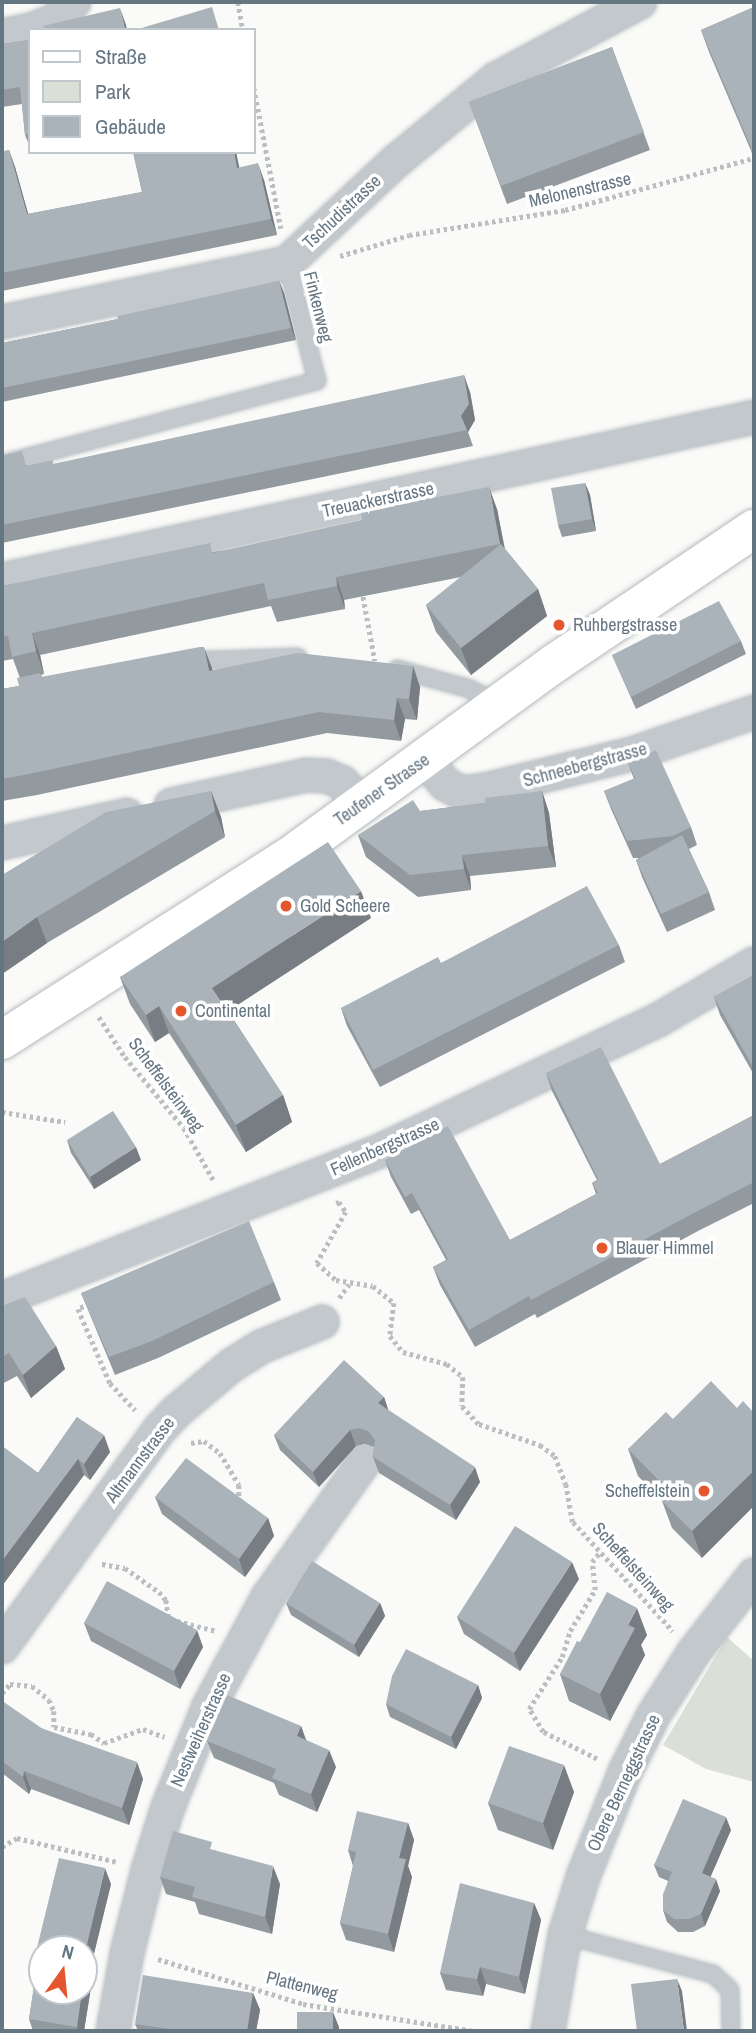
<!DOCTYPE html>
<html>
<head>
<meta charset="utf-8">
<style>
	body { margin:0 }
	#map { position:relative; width:756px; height:2033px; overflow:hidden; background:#fafaf8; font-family:"Archivo Narrow",sans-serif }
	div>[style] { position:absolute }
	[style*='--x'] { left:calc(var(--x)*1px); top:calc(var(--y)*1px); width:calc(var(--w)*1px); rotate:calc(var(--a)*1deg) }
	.green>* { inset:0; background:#dadfd7 }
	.path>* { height:4.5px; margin-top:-2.25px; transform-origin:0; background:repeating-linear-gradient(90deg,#bbbfc2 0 3.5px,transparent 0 7px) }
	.roads { filter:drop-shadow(0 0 2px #b3babf) drop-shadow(0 0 2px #b3babf) }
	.service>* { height:16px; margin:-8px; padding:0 8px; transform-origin:8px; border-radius:8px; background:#c3c8cc }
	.minor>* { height:32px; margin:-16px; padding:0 16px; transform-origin:16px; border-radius:16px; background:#c3c8cc }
	.secondary>* { height:38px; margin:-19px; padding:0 19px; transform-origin:19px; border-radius:19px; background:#fff }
	.wall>* { inset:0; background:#929a9f }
	.shaded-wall>* { inset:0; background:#777d82 }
	.building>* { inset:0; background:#aab3b9 }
	.dots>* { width:19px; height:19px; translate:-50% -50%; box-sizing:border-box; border:4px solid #fff; border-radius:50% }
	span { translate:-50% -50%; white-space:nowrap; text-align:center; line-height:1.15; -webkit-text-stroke:7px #fff; paint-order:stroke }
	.street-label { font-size:18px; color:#657683 }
	.poi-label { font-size:18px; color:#657683 }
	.left { translate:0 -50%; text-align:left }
	.right { translate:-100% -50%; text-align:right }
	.frame { position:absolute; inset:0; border:4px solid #657683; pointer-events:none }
	.legend { position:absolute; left:28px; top:28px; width:228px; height:126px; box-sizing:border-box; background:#fff; border:2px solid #c1c8cd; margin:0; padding:9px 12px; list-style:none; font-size:21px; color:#657683 }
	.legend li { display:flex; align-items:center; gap:14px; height:35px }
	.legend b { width:35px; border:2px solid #c1c8cd }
	.north { position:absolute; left:28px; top:1935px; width:70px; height:70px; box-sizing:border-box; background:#fff; border:2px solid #c1c8cd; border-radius:50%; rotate:15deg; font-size:19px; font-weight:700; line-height:28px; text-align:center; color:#657683 }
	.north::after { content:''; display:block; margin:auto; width:24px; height:32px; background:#e4572e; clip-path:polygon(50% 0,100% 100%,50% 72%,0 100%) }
</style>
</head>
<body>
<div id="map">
	<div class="green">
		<i style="clip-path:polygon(727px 1637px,754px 1661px,754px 1782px,706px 1769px,663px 1745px)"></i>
	</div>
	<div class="path">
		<i style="--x:238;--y:2;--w:28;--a:80"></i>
		<i style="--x:254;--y:88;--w:143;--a:79.1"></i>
		<i style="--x:340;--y:256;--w:72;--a:-16.9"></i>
		<i style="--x:409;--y:235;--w:158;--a:-9.1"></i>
		<i style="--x:565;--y:210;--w:196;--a:-15.4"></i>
		<i style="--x:362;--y:590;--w:72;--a:79.6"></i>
		<i style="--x:99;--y:1017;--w:48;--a:57"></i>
		<i style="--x:125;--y:1057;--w:92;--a:50.3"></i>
		<i style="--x:184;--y:1128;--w:61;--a:60.5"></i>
		<i style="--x:2;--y:1112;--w:64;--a:9"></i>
		<i style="--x:336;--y:1203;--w:3;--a:-18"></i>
		<i style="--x:339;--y:1202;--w:12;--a:55"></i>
		<i style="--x:346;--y:1212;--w:59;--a:119.6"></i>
		<i style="--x:317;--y:1263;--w:25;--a:42"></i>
		<i style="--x:336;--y:1280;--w:37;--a:9"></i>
		<i style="--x:373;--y:1286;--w:27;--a:39"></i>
		<i style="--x:394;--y:1303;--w:33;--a:97"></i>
		<i style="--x:390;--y:1336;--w:21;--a:51"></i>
		<i style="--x:403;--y:1352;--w:46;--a:15.3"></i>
		<i style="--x:447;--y:1364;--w:21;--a:39"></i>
		<i style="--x:463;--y:1377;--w:29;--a:92"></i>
		<i style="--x:462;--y:1406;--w:25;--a:47"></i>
		<i style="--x:479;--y:1424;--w:65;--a:19"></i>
		<i style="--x:540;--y:1445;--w:19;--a:36"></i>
		<i style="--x:555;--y:1456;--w:30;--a:69"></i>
		<i style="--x:566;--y:1484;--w:39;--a:80"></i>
		<i style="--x:573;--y:1522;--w:148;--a:47.5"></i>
		<i style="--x:339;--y:1298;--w:17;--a:-54"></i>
		<i style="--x:90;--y:1304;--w:13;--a:157"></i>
		<i style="--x:78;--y:1309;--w:81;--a:66.6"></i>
		<i style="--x:110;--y:1383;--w:37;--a:47"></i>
		<i style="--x:191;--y:1443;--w:13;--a:-9"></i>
		<i style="--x:204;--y:1441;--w:20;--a:37"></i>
		<i style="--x:220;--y:1453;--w:37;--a:59"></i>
		<i style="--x:239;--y:1485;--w:16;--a:90"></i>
		<i style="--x:102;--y:1564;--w:23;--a:10"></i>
		<i style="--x:125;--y:1568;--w:42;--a:35.2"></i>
		<i style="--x:159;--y:1592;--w:11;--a:49"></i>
		<i style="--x:166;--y:1600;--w:20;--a:81"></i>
		<i style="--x:177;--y:1621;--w:40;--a:14.4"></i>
		<i style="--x:2;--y:1693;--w:12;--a:-48"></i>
		<i style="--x:10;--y:1684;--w:22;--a:5"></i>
		<i style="--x:32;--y:1686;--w:22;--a:39"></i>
		<i style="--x:49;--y:1700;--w:12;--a:66"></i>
		<i style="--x:54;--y:1711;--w:16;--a:90"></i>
		<i style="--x:54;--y:1727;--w:38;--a:11"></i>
		<i style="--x:91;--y:1734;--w:16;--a:35"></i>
		<i style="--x:104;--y:1743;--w:41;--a:-19.7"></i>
		<i style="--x:143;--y:1729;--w:23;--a:20"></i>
		<i style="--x:597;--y:1759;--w:60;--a:-153.4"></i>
		<i style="--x:543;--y:1732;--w:27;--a:-121"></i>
		<i style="--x:529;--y:1709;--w:62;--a:-57.6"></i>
		<i style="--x:562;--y:1657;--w:27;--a:-73"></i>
		<i style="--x:570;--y:1631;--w:48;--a:-58.6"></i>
		<i style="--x:595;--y:1590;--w:28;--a:-96"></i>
		<i style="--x:592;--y:1562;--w:14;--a:-51"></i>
		<i style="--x:2;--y:1847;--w:17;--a:-31"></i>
		<i style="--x:17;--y:1838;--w:103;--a:13.5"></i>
		<i style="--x:158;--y:1959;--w:152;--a:17.2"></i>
		<i style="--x:303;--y:2004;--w:173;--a:9"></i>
	</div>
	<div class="roads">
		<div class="service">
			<i style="--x:2;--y:464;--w:326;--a:-14.8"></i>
			<i style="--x:317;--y:381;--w:122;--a:-104.3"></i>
			<i style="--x:188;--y:661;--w:110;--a:-2.1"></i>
			<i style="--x:397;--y:669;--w:76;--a:15.3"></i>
			<i style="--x:470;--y:689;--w:31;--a:27"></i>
			<i style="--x:565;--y:1935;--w:153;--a:14.8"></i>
			<i style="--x:713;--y:1974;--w:23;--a:43"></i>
			<i style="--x:730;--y:1990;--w:40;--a:88.6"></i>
		</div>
		<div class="minor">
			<i style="--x:31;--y:30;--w:29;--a:-22"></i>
			<i style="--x:58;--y:19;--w:23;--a:-47"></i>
			<i style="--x:2;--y:36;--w:29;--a:-12"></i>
			<i style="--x:2;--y:322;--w:291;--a:-11.7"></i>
			<i style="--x:287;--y:263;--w:148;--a:-43.1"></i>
			<i style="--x:395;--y:162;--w:131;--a:-39.4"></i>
			<i style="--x:496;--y:79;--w:163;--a:-28.1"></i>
			<i style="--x:2;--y:580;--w:769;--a:-12.23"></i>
			<i style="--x:425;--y:760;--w:31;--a:50"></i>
			<i style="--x:445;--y:784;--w:19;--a:28"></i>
			<i style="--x:462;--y:793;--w:27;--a:-8"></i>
			<i style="--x:489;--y:789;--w:147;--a:-13.8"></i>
			<i style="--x:632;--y:754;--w:129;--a:-19"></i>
			<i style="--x:171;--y:805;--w:138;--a:-12.5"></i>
			<i style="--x:306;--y:775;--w:21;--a:3"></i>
			<i style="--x:327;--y:776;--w:17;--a:24"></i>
			<i style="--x:343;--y:783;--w:28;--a:51"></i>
			<i style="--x:2;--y:843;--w:128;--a:-12.6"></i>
			<i style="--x:2;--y:1299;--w:408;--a:-21.4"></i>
			<i style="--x:382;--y:1150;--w:305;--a:-25.2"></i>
			<i style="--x:658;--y:1020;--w:111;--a:-30.3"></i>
			<i style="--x:2;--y:1647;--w:268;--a:-54.1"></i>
			<i style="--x:159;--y:1430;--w:26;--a:-47"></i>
			<i style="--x:177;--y:1411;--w:72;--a:-39.9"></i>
			<i style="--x:232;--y:1365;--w:36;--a:-32"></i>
			<i style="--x:263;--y:1346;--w:64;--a:-22.1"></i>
			<i style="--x:113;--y:2031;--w:79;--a:-79.8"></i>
			<i style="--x:127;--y:1953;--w:86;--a:-75.8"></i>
			<i style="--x:148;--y:1870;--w:66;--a:-72.4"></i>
			<i style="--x:168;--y:1807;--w:109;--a:-67.9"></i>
			<i style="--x:209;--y:1706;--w:124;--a:-61.6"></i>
			<i style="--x:268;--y:1597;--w:166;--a:-54.6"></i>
			<i style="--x:548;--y:2031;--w:97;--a:-80"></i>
			<i style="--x:565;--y:1935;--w:61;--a:-72.8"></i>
			<i style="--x:583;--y:1877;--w:113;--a:-68.2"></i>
			<i style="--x:625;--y:1772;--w:63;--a:-63.4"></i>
			<i style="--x:653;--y:1716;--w:76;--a:-57.4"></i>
			<i style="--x:694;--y:1652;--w:98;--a:-52.1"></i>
		</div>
		<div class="secondary">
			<i style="--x:2;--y:1040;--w:350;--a:-32.6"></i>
			<i style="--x:297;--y:851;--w:319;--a:-36.1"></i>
			<i style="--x:555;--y:663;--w:240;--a:-34"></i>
		</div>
	</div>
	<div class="wall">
		<i style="clip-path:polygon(754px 7px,752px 153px,709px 52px,701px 30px)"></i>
		<i style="clip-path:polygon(30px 40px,30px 147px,25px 135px,22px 104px,2px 107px,2px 44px)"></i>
		<i style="clip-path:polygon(612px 47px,650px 150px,507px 204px,469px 102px)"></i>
		<i style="clip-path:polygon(9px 150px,15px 167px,28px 214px,142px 192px,133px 152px,236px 152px,239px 168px,264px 180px,277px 235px,2px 291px,2px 152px)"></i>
		<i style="clip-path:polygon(279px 281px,284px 293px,296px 340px,2px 402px,2px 343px,118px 319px)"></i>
		<i style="clip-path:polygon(470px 392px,475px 420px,468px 432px,473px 446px,2px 543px,2px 456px,28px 466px,54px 464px)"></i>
		<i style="clip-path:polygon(585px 483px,590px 495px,596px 531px,562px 537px,558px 525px)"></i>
		<i style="clip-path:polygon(497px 509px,505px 549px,538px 589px,547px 616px,471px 675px,436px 632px,426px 605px,461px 577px,344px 600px,345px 609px,277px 622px,271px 606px,40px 655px,44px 674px,41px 675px,42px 677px,212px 670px,413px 666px,420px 687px,417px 720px,405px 719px,401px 741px,327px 733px,37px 795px,2px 801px,2px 689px,19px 686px,20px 678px,13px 659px,2px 661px,2px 586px,213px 552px)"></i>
		<i style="clip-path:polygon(741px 641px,746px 654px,636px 709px,612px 655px)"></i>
		<i style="clip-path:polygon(628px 763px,691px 827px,697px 845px,689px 849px,709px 892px,715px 910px,667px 932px,642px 877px,636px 860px,639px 858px,633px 858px,611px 809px,604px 791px,634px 779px)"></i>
		<i style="clip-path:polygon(211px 791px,221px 817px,225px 837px,47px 943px,2px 974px,2px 875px)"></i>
		<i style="clip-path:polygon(542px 791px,549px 813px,556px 867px,470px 876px,471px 890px,418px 897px,366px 857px,358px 835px,420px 811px,485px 803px)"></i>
		<i style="clip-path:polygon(371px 918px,228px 1011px,283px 1095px,292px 1122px,246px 1152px,169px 1033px,155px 1042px,130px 1004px,120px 977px)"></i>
		<i style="clip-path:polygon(619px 945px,625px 962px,380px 1087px,347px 1026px,341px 1008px,441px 963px)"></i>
		<i style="clip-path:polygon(754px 975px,754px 1075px,720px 1015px,714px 997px)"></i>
		<i style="clip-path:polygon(546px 1073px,660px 1164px,754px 1115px,754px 1203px,698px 1231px,537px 1318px,535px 1314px,475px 1347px,440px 1285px,433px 1267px,446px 1260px,419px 1210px,411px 1214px,391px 1177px,385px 1160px,510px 1240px,596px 1194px,592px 1183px,597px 1180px,552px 1091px)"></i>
		<i style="clip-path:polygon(67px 1140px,141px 1160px,94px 1189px,71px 1153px)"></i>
		<i style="clip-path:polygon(274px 1282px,281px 1300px,158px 1358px,115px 1375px,81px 1293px)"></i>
		<i style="clip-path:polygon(2px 1306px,56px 1346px,65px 1369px,31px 1398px,17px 1376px,2px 1384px)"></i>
		<i style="clip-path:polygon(384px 1397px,388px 1410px,480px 1482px,456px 1520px,379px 1473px,373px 1457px,374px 1447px,365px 1444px,356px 1446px,319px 1487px,280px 1450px,274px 1435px)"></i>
		<i style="clip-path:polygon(737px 1408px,702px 1558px,672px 1528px,662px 1501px,638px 1476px,628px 1449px,673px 1419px)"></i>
		<i style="clip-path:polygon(77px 1417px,110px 1452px,90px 1480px,84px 1475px,2px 1586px,2px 1446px,38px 1473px)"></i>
		<i style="clip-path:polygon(155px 1497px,268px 1518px,274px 1536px,245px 1577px,162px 1514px)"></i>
		<i style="clip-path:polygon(579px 1579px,520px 1671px,464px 1634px,457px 1617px)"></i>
		<i style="clip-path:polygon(286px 1603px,380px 1603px,385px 1616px,359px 1657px,291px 1615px)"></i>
		<i style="clip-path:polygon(84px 1623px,203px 1647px,180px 1689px,91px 1641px)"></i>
		<i style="clip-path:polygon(647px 1635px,641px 1645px,645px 1655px,610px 1721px,569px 1701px,560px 1674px,580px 1642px)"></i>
		<i style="clip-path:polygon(478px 1685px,482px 1698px,456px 1749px,390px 1717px,386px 1704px)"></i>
		<i style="clip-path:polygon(2px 1701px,41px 1728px,143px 1779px,129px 1825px,31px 1789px,29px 1794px,2px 1773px)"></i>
		<i style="clip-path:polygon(301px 1726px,306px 1740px,336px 1767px,317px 1812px,279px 1795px,274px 1783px,214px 1758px,207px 1741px)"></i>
		<i style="clip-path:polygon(574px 1792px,553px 1850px,498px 1830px,488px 1803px)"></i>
		<i style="clip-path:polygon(408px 1823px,414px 1840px,408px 1866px,412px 1877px,394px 1952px,346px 1940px,340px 1923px,353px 1866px,348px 1850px)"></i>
		<i style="clip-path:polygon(731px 1830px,710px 1877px,720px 1891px,705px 1926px,693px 1932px,678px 1932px,667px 1922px,663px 1910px,668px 1881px,659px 1877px,654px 1865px)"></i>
		<i style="clip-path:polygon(214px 1850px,280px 1884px,272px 1934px,199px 1914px,195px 1902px,166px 1894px,160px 1877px)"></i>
		<i style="clip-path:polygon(111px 1884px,89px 1974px,92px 1981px,84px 2031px,33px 2031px,29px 2019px,37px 1968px,34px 1960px)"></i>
		<i style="clip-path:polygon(534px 1903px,541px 1920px,525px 1994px,486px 1984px,483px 1996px,446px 1990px,440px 1973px)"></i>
		<i style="clip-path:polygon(253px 1993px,260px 2010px,256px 2031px,138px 2031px,135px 2024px)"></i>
	</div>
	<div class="shaded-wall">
		<i style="clip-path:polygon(120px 8px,126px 25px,127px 30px,125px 30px)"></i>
		<i style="clip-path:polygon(9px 150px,15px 167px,33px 231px,27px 214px)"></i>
		<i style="clip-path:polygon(234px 152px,236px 152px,243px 185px,237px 168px)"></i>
		<i style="clip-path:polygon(258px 163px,264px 180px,277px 235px,271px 219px)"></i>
		<i style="clip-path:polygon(279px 281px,284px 293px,296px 340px,291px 328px)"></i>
		<i style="clip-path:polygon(464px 375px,470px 392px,475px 420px,468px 432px,461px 416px)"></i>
		<i style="clip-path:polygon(585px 483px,590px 495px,596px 531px,592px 519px)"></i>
		<i style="clip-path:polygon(489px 487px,497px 509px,508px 567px,500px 544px)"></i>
		<i style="clip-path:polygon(336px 577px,344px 600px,345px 609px,337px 586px)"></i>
		<i style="clip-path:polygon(538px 589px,547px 616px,471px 675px,461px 648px)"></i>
		<i style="clip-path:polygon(32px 633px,40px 655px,44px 674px,36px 651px)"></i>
		<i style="clip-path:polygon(204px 647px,212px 668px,216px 692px,209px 671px)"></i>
		<i style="clip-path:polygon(413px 666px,420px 687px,417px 720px,409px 699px)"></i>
		<i style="clip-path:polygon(397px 698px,405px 719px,401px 741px,394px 720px)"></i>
		<i style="clip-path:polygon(211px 791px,221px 817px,225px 837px,215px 811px)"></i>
		<i style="clip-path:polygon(542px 791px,549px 813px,556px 867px,548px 846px)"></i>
		<i style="clip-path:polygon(462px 855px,470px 876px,471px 890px,464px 869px)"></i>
		<i style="clip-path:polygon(361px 891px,371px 918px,222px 1015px,212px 988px)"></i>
		<i style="clip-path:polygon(37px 917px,47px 943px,2px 974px,2px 942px)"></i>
		<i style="clip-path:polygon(159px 1006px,169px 1033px,155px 1042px,146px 1015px)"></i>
		<i style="clip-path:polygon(283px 1095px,292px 1122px,246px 1152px,236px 1125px)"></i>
		<i style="clip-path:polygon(136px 1147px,141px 1160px,94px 1189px,90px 1177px)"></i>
		<i style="clip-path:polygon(56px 1346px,65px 1369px,31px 1398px,23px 1375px)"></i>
		<i style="clip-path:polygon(384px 1397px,389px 1412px,378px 1403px)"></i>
		<i style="clip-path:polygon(350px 1430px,356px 1446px,319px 1487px,313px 1472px)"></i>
		<i style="clip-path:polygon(104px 1435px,110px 1452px,90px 1480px,84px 1464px)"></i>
		<i style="clip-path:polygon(78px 1459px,84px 1475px,2px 1586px,2px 1561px)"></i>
		<i style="clip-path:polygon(475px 1467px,480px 1482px,456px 1520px,450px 1505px)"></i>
		<i style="clip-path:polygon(754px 1470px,754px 1506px,702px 1558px,692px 1531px)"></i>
		<i style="clip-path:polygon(268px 1518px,274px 1536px,245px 1577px,239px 1559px)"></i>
		<i style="clip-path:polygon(572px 1562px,579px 1579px,520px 1671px,514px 1653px)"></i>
		<i style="clip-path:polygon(380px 1603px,385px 1616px,359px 1657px,354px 1645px)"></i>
		<i style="clip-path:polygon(637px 1608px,647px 1635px,641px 1645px,645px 1655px,610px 1721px,600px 1694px,628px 1625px)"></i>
		<i style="clip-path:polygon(197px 1630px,203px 1647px,180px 1689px,174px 1671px)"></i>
		<i style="clip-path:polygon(478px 1685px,482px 1698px,456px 1749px,451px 1737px)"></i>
		<i style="clip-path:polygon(301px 1726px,307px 1743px,297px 1736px)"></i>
		<i style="clip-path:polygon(329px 1750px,336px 1767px,317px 1812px,311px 1794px)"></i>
		<i style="clip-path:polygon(137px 1762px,143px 1779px,129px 1825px,122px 1808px)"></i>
		<i style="clip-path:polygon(564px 1765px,574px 1792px,553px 1850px,543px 1823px)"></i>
		<i style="clip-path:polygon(24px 1771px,31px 1789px,29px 1794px,23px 1777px)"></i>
		<i style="clip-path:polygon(726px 1817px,731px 1830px,707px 1885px,702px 1873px)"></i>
		<i style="clip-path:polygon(408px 1823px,414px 1840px,408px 1866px,412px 1877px,394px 1952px,388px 1934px,399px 1858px)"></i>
		<i style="clip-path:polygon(273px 1866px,280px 1884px,272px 1934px,265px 1917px)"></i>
		<i style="clip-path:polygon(105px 1868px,111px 1884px,89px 1974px,92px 1981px,84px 2031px,78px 2031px,77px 2027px,82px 1991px,84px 1991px,84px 1957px)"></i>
		<i style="clip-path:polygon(716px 1879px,720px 1891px,705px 1926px,701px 1914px)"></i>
		<i style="clip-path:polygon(534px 1903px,541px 1920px,525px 1994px,519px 1977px)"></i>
		<i style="clip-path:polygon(480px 1967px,486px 1984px,483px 1996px,477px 1979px)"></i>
		<i style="clip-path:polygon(677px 1979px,682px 1991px,687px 2031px,684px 2031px)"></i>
		<i style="clip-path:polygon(253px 1993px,260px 2010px,256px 2031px,247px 2031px)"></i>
		<i style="clip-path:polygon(333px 2012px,339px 2027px,339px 2031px,333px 2031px)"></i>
	</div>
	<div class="building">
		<i style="clip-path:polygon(212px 7px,219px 30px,135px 30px)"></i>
		<i style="clip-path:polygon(754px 7px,754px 167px,751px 147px,701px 30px)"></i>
		<i style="clip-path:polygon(120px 8px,125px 30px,44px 30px,43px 26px)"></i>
		<i style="clip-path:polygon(30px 40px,30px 134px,25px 135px,20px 87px,2px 90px,2px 44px)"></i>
		<i style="clip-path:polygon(612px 47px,644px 132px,501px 186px,469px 102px)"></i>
		<i style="clip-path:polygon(9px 150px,27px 214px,142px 192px,133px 152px,234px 152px,237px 168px,258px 163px,271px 219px,2px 273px,2px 152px)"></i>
		<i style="clip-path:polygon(279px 281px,291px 328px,2px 388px,2px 343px,118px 319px,117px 316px)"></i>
		<i style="clip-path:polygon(464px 375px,469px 404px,461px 416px,467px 430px,2px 525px,2px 456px,22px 451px,26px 466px,53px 460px,53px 464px)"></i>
		<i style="clip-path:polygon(585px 483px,592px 519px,558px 525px,551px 488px)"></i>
		<i style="clip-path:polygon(489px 487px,500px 544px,336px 577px,337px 586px,268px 600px,264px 583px,32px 633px,36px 651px,12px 657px,8px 636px,2px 637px,2px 586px,210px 543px,212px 553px,362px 520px,361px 512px)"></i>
		<i style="clip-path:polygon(501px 544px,538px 589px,461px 648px,426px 605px)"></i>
		<i style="clip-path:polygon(719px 601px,741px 641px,631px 697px,612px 655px)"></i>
		<i style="clip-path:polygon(200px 647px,204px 647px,209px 671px,298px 653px,413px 666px,409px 699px,397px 698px,394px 720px,319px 712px,29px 774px,2px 779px,2px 689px,19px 686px,17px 678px,40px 673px,41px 677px)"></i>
		<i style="clip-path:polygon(656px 750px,691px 827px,673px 836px,627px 841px,604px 791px,635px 778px,628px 763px)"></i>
		<i style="clip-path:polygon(211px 791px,215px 811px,37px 917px,2px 942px,2px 875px,106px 812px)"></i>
		<i style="clip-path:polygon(542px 791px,548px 846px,462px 855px,464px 869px,410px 875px,358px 835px,413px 800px,420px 811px,485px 803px,485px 798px)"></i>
		<i style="clip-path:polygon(682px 835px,709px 892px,661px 914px,636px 860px)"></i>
		<i style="clip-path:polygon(328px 842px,361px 891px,212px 988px,283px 1095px,236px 1125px,159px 1006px,146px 1015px,120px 977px)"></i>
		<i style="clip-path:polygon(587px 886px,619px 945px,373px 1070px,341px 1008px,438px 957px,441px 963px)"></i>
		<i style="clip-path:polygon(754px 975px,754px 1069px,714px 997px)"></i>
		<i style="clip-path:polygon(601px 1047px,660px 1164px,754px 1115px,754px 1182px,692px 1214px,531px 1300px,529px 1296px,469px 1330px,433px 1267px,448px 1259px,412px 1193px,405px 1197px,385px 1160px,448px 1126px,510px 1240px,598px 1193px,592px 1183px,598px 1179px,546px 1073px)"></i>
		<i style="clip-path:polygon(113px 1111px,136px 1147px,90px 1177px,67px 1140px)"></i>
		<i style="clip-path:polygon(249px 1221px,274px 1282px,152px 1341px,109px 1357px,81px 1293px)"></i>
		<i style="clip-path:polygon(25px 1297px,56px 1346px,23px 1375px,9px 1353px,2px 1357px,2px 1306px)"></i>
		<i style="clip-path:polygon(344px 1360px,384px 1397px,378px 1403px,475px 1467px,450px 1505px,373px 1457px,375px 1440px,368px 1431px,359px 1428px,350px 1430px,313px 1472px,274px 1435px)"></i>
		<i style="clip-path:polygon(711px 1381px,737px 1408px,743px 1401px,754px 1413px,754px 1470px,692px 1531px,662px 1501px,671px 1493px,628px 1449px,666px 1412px,673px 1419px)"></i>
		<i style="clip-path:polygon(77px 1417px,104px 1435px,84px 1464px,78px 1459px,2px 1561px,2px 1446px,38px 1473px)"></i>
		<i style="clip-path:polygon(186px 1458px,268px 1518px,239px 1559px,155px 1497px)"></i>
		<i style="clip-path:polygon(515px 1526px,572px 1562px,514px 1653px,457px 1617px)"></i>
		<i style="clip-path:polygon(312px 1561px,380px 1603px,354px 1645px,286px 1603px)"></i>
		<i style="clip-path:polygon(107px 1581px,197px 1630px,174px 1671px,84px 1623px)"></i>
		<i style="clip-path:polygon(607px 1592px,637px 1608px,628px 1625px,635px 1628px,600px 1694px,560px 1674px,577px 1641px,580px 1642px)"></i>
		<i style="clip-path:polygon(406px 1649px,478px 1685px,451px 1737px,386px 1704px,392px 1676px)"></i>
		<i style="clip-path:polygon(227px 1695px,301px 1726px,297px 1736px,329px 1750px,311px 1794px,272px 1778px,276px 1769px,207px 1741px)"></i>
		<i style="clip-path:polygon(2px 1701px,41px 1728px,137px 1762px,122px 1808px,24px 1771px,23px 1777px,2px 1761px)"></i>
		<i style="clip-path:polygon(509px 1746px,564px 1765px,543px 1823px,488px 1803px)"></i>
		<i style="clip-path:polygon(683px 1799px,726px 1817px,702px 1873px,716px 1879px,701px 1914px,689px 1919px,674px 1919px,663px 1910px,663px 1894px,672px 1872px,654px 1865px)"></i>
		<i style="clip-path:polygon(357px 1811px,408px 1823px,399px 1858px,406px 1859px,388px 1934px,340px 1923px,356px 1852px,348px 1850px)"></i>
		<i style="clip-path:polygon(173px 1831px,212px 1842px,210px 1849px,273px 1866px,265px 1917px,192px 1897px,195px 1887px,160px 1877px)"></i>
		<i style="clip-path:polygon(59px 1858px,105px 1868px,84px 1957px,84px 1949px,42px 1949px,42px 1991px,82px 1991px,77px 2027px,29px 2019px,38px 1960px,34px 1960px)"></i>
		<i style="clip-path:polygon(460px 1883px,534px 1903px,519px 1977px,480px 1967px,477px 1979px,440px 1973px)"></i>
		<i style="clip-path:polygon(84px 1966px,86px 1966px,84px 1980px)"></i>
		<i style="clip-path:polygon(143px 1975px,253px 1993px,247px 2031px,182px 2031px,135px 2024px)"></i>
		<i style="clip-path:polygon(677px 1979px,684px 2031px,637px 2031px,631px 1984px)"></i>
		<i style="clip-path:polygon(297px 2012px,333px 2012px,333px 2031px,297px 2031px)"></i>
	</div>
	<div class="dots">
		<i style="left:559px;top:625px;background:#e4572e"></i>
		<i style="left:286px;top:906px;background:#e4572e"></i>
		<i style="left:181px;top:1011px;background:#e4572e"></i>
		<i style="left:602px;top:1248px;background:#e4572e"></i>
		<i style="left:704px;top:1491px;background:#e4572e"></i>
	</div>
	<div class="street-label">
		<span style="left:580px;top:190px;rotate:-13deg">Melonenstrasse</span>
		<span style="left:342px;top:212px;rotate:-43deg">Tschudistrasse</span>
		<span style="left:318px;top:307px;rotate:76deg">Finkenweg</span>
		<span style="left:378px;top:500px;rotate:-12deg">Treuackerstrasse</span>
		<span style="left:585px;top:765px;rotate:-15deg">Schneebergstrasse</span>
		<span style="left:382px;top:790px;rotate:-35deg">Teufener Strasse</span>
		<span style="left:166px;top:1085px;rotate:53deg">Scheffelsteinweg</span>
		<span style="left:385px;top:1147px;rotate:-24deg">Fellenbergstrasse</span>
		<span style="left:140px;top:1460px;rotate:-53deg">Altmannstrasse</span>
		<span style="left:633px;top:1567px;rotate:48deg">Scheffelsteinweg</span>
		<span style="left:201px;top:1730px;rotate:-66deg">Nestweiherstrasse</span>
		<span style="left:624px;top:1783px;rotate:-65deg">Obere Berneggstrasse</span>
		<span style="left:302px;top:1986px;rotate:14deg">Plattenweg</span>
	</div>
	<div class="poi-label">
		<span class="left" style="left:573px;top:625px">Ruhbergstrasse</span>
		<span class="left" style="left:300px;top:906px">Gold Scheere</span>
		<span class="left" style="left:195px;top:1011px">Continental</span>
		<span class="left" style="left:616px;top:1248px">Blauer Himmel</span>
		<span class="right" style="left:690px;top:1491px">Scheffelstein</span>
	</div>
	<div class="frame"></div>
	<ul class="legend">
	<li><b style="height:9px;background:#fff"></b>Straße</li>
	<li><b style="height:19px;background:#dadfd7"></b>Park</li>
	<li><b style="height:19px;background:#aab3b9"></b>Gebäude</li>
	</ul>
	<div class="north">N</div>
</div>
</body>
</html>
